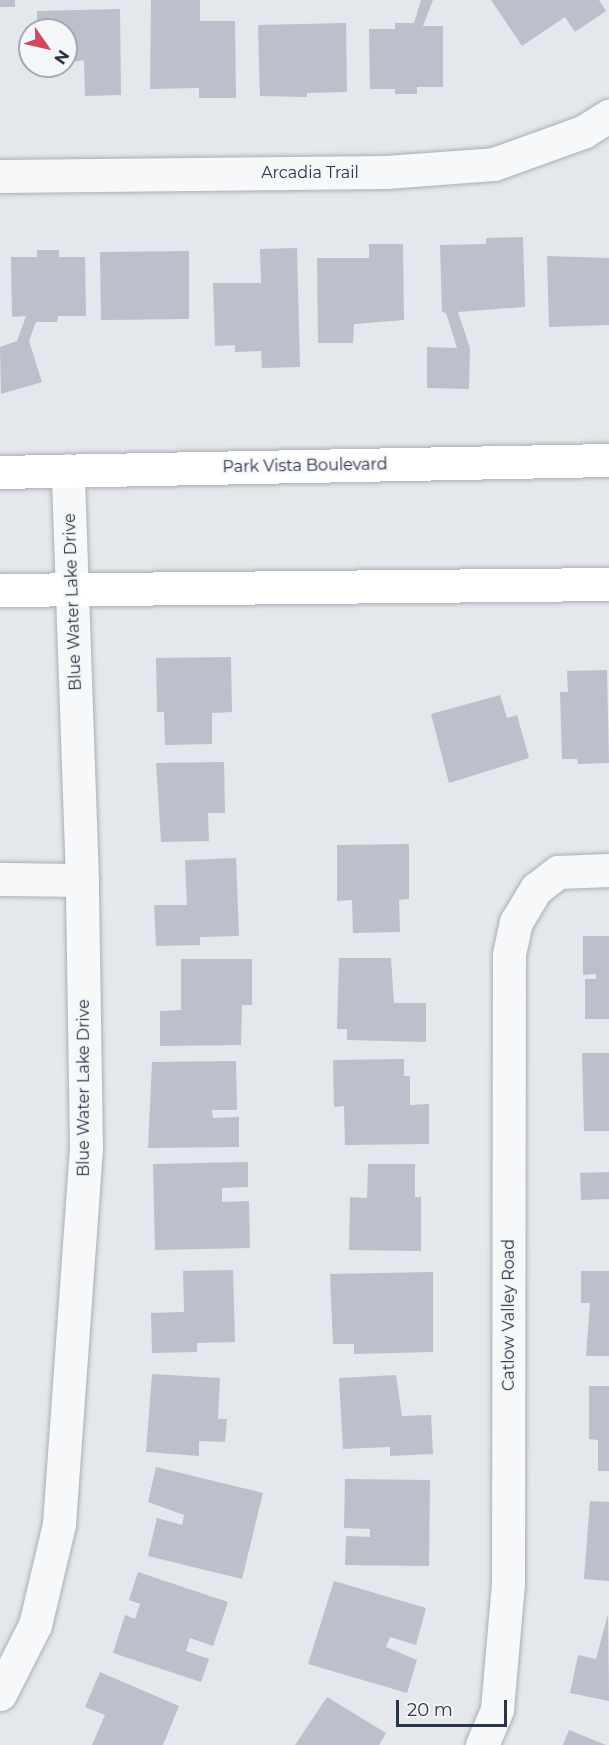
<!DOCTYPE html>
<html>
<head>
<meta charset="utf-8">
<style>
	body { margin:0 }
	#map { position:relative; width:609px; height:1745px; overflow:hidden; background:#e4e7ec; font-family:Montserrat,sans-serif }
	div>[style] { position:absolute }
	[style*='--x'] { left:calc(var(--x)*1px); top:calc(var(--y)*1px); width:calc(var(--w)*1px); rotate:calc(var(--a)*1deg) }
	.building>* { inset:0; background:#bbc0ca }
	.roads { filter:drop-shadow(0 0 2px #a9aeb7) drop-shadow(0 0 2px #a9aeb7) }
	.minor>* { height:33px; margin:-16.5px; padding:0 16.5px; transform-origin:16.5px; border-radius:16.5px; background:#f7f8fa }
	.secondary>* { height:33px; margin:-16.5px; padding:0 16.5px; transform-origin:16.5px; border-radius:16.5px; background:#fff }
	span { translate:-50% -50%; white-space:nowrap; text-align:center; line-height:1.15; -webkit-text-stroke:4.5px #f4f6f9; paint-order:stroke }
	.street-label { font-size:16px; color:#2b3445 }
	.north { position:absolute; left:18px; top:18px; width:60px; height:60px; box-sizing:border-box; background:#f4f6f9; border:2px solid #a4a8b1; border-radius:50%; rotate:124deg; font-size:16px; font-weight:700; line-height:24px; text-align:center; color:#2b3445 }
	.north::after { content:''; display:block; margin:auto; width:21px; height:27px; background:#d1495b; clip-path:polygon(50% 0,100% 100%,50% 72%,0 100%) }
	.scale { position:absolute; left:396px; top:1700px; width:111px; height:27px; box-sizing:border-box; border:3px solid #2b3445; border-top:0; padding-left:8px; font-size:18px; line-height:21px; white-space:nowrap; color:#2b3445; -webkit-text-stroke:4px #f4f6f9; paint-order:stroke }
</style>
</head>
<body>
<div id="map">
	<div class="building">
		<i style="clip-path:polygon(0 0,15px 0,15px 7px,0 7px)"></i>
		<i style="clip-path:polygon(151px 0,200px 0,200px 21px,235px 21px,236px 98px,199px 98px,199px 88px,150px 89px)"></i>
		<i style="clip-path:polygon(421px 0,433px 0,423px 26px,443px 26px,443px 87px,417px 87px,417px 94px,395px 94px,395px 89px,370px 89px,369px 29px,395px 29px,395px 23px,414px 23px)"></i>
		<i style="clip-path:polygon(491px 0,599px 0,606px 11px,575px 32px,565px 17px,522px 46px)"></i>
		<i style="clip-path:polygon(120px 9px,121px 95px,85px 96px,84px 60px,66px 63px,66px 30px,37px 30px,37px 11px)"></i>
		<i style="clip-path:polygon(346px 23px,347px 92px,307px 93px,307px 97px,260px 96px,258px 25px)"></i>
		<i style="clip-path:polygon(523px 237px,525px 307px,458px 312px,470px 348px,469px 389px,427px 388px,427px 347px,457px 348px,446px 313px,442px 312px,440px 245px,486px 244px,486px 238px)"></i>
		<i style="clip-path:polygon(369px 244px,403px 244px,404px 320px,354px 324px,353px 343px,318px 343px,317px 258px,369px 258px)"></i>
		<i style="clip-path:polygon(297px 248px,300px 367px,262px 368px,261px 351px,235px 352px,235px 345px,215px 346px,213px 283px,261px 283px,260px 249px)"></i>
		<i style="clip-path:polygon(37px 250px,59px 250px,59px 257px,85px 257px,86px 316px,58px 316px,57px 322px,36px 322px,29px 341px,42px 382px,1px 394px,0 347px,17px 341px,26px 316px,12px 317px,11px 257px,37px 257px)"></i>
		<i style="clip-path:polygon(189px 251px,189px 319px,101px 320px,100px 252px)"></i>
		<i style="clip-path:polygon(547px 256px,609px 258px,609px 325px,549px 327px)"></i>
		<i style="clip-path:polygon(231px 657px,232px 712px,212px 713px,212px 744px,165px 745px,164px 712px,157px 712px,156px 658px)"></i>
		<i style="clip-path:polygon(607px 670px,609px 763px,578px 764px,577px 759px,562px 759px,560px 692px,568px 692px,567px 671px)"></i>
		<i style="clip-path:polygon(500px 695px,507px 718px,517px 715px,529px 758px,449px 783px,431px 714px)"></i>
		<i style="clip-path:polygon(224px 762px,225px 813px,208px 813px,209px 841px,161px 842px,156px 763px)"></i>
		<i style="clip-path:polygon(409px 844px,409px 899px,399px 900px,400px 932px,353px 933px,352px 900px,337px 901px,337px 845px)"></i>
		<i style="clip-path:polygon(236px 858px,239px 936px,200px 937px,200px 945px,156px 946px,154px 905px,187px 905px,185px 860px)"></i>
		<i style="clip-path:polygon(583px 936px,609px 936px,609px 1019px,585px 1019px,585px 979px,596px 979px,596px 974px,583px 975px)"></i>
		<i style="clip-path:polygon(339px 958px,391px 958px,394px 1003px,426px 1003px,426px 1042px,347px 1040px,347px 1029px,337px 1029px)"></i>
		<i style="clip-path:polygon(181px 959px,252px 959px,252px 1005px,242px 1005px,241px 1045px,160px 1046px,160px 1011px,181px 1010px)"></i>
		<i style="clip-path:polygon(582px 1053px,609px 1053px,609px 1131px,584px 1131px)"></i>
		<i style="clip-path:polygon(404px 1059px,404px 1076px,410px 1076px,410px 1105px,429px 1104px,429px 1144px,345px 1145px,344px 1106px,334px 1107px,333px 1060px)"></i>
		<i style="clip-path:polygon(236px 1061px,237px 1110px,212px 1110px,213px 1118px,239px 1117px,239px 1147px,148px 1148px,152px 1062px)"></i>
		<i style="clip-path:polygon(248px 1162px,248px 1187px,222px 1188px,222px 1202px,249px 1201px,250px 1248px,155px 1250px,153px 1164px)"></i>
		<i style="clip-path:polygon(368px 1164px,415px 1164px,415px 1197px,421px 1197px,421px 1251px,349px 1250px,350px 1197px,367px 1198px)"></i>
		<i style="clip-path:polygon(609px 1172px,609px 1199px,581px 1200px,580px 1173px)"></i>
		<i style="clip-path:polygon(233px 1270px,235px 1342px,197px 1343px,197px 1352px,152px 1353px,151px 1313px,184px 1312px,183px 1271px)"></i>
		<i style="clip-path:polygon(581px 1271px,609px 1271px,609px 1356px,586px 1356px,590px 1303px,581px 1303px)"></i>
		<i style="clip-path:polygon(433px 1272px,433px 1352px,354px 1354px,354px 1344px,333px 1344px,330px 1274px)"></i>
		<i style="clip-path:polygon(152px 1374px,220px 1378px,218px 1419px,227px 1419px,225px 1442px,199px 1441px,199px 1456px,146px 1452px)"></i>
		<i style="clip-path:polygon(396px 1375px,402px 1416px,431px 1415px,433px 1454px,390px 1456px,390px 1447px,343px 1449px,339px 1378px)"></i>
		<i style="clip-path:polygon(589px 1386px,609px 1386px,609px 1471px,598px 1471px,598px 1440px,589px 1439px)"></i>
		<i style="clip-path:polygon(156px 1467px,263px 1493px,242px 1579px,148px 1556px,157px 1518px,182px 1525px,184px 1515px,148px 1502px)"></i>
		<i style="clip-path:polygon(345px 1479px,430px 1480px,429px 1566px,345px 1565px,346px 1536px,370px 1537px,370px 1529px,344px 1528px)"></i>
		<i style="clip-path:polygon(590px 1501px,609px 1502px,609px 1581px,584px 1579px)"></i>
		<i style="clip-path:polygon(138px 1572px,228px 1602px,213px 1646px,190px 1638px,186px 1651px,209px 1659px,201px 1682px,113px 1653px,125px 1615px,135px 1619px,140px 1604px,129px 1600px)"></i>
		<i style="clip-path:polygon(334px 1581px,426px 1608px,416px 1645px,390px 1637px,386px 1647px,417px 1660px,407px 1693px,308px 1664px)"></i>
		<i style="clip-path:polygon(608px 1614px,609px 1701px,570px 1693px,578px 1655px,596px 1659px)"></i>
		<i style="clip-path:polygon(100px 1672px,179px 1706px,163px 1745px,92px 1745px,105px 1715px,85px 1707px)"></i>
		<i style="clip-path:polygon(327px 1697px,386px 1733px,379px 1745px,295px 1745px)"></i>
		<i style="clip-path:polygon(569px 1730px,606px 1745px,563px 1745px)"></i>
	</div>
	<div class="roads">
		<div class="minor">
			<i style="--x:0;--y:176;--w:386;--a:-0.6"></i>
			<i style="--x:386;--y:172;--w:108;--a:-4.2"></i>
			<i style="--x:494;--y:164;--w:95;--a:-19.8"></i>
			<i style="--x:583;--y:132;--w:31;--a:-32"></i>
			<i style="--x:0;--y:879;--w:82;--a:0.7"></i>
			<i style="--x:0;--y:1694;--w:77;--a:-63.1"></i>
			<i style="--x:35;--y:1625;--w:104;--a:-76.6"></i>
			<i style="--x:59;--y:1524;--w:378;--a:-85.9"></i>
			<i style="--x:86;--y:1147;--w:267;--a:-90.9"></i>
			<i style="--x:82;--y:880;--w:410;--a:-92"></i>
			<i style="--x:482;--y:1745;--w:39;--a:-67"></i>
			<i style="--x:497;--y:1709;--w:126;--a:-85"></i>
			<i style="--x:508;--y:1583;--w:629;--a:-89.91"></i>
			<i style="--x:509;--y:954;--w:33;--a:-78"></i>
			<i style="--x:516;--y:922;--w:39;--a:-59"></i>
			<i style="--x:536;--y:889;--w:28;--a:-38"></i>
			<i style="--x:558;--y:872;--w:51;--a:-2.2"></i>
		</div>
		<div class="secondary">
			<i style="--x:0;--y:472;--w:609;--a:-1.13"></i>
			<i style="--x:0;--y:590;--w:609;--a:-0.56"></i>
		</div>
	</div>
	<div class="street-label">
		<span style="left:310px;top:173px">Arcadia Trail</span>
		<span style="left:305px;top:466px;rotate:-1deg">Park Vista Boulevard</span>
		<span style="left:73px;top:602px;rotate:-92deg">Blue Water Lake Drive</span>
		<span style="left:84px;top:1088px;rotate:-90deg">Blue Water Lake Drive</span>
		<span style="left:509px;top:1315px;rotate:-90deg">Catlow Valley Road</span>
	</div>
	<div class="north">N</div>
	<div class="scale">20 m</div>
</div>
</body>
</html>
